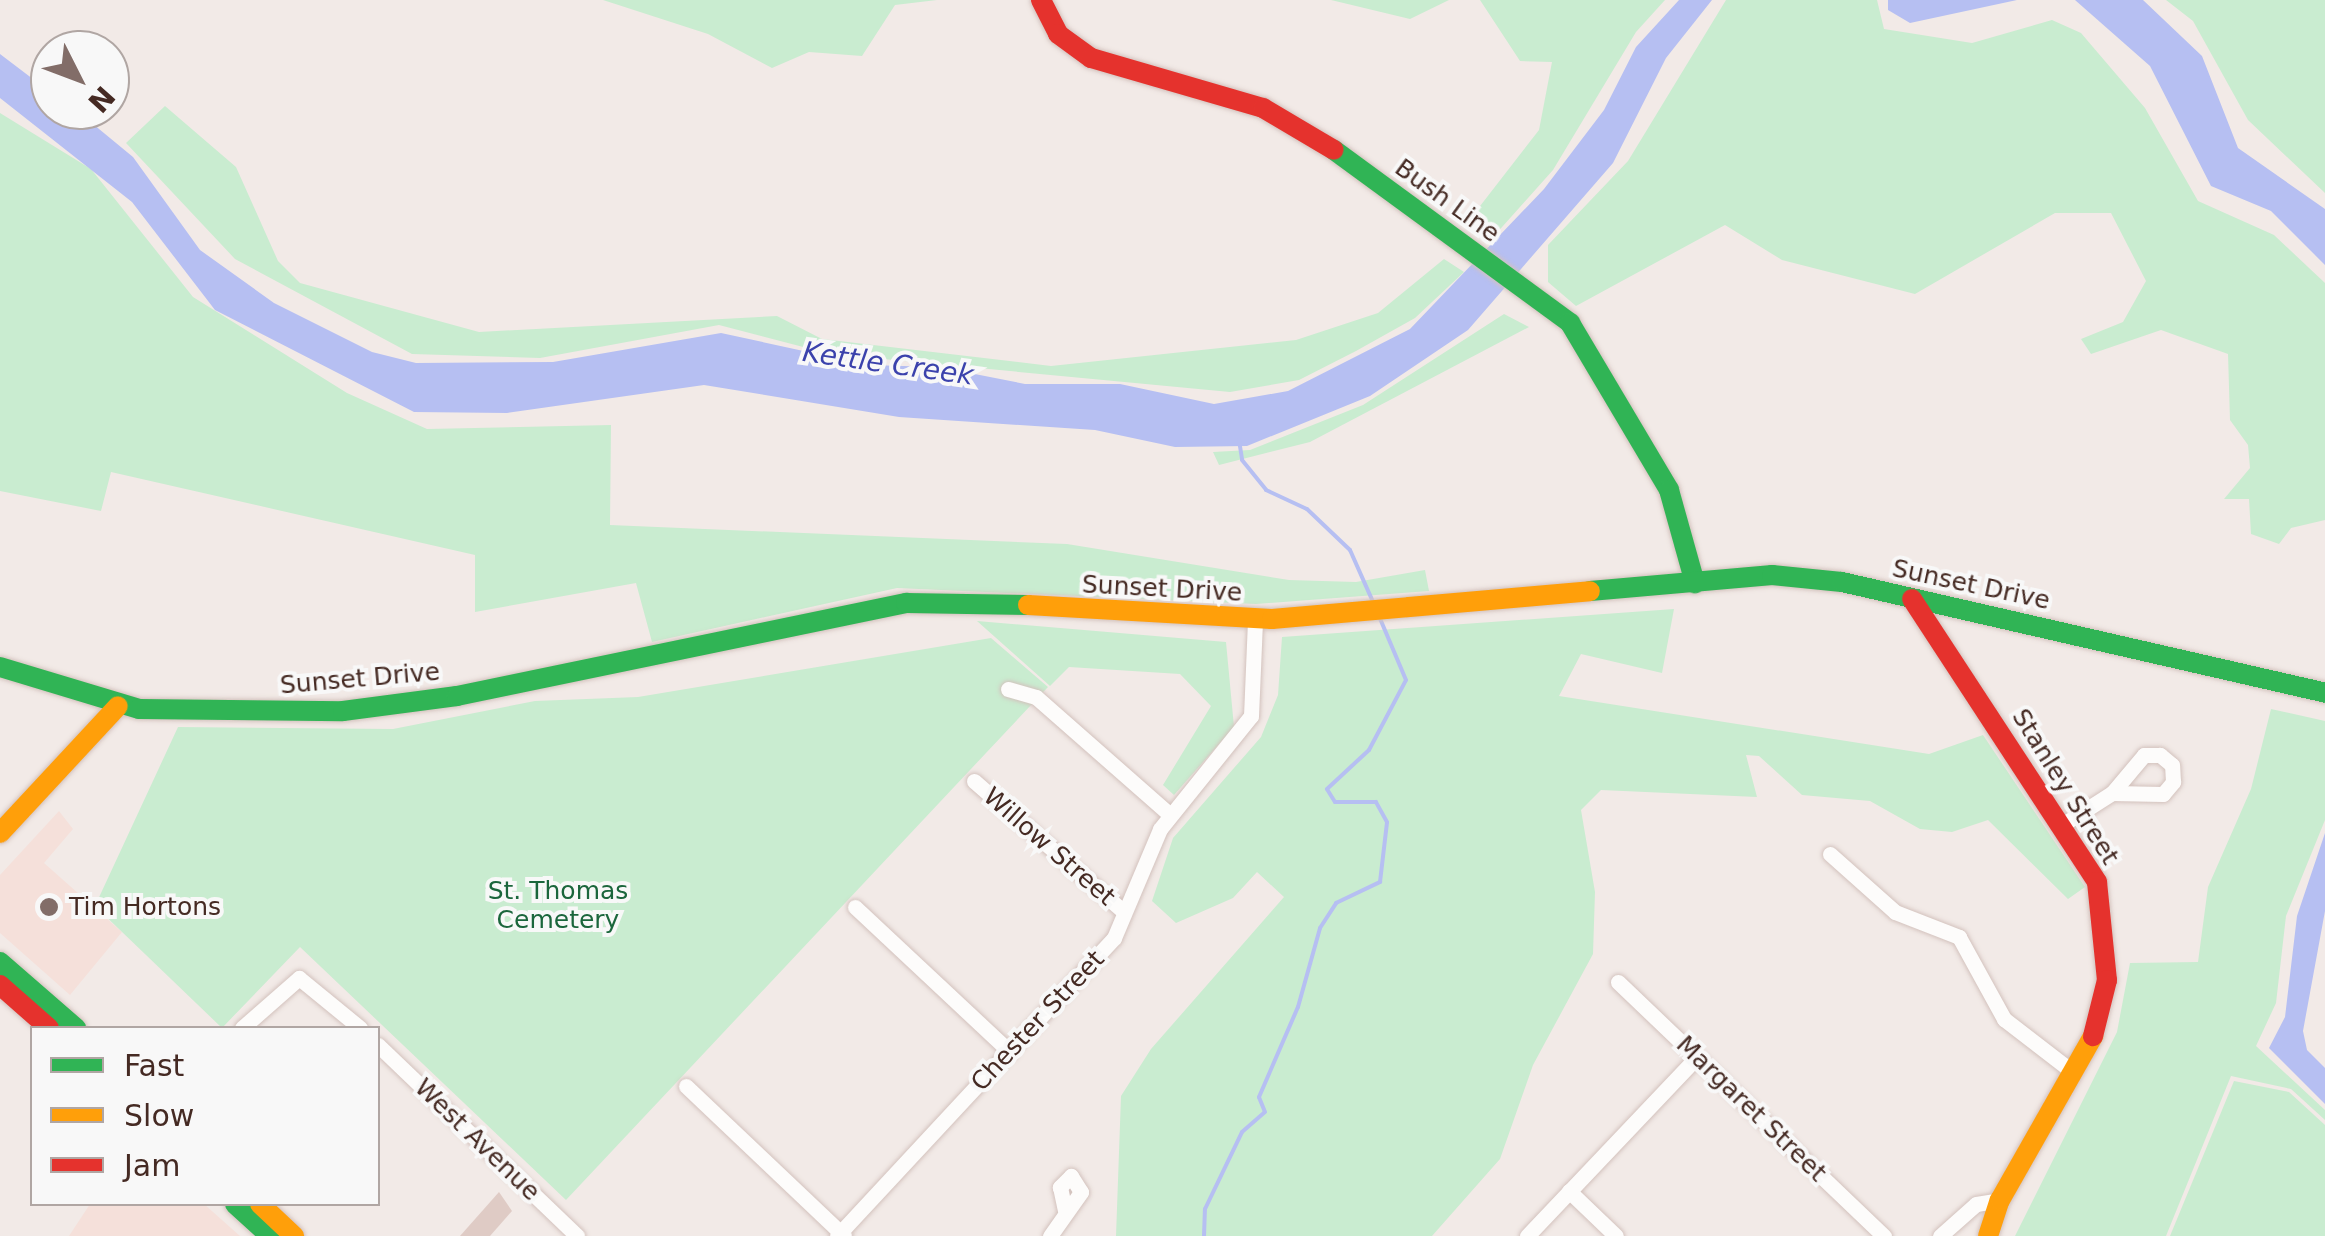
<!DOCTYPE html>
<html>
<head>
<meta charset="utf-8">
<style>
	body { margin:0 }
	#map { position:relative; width:2325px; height:1236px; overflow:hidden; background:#f2eae7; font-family:"DejaVu Sans",sans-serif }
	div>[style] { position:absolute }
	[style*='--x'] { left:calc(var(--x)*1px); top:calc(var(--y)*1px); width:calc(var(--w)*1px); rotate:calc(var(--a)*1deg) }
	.built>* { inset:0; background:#f5e0da }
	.green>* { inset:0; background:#c9ecd0 }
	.water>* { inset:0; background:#b6bff2 }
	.stream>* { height:4px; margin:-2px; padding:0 2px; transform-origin:2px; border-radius:2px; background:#b6bff2 }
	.building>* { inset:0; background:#dfcbc5 }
	.roads { filter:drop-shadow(0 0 2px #d3c2bd) drop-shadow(0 0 2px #d3c2bd) }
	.street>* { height:15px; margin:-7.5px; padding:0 7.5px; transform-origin:7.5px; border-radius:7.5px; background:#fdfcfb }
	.fast>* { height:20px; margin:-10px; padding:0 10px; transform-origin:10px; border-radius:10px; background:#30b455 }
	.slow>* { height:20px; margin:-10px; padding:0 10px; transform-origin:10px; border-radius:10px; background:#ff9f0a }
	.jam>* { height:20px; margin:-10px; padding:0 10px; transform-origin:10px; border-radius:10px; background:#e5322d }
	.dots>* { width:28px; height:28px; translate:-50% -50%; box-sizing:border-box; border:5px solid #f8f8f8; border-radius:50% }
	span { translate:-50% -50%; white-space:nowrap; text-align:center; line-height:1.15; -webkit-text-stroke:8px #f8f8f8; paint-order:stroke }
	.street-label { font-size:25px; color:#452a23 }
	.park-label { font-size:25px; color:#1b663c }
	.poi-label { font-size:25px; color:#452a23 }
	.left { translate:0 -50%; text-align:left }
	.water-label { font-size:28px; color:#3b42ac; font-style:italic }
	.legend { position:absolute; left:30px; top:1026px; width:350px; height:180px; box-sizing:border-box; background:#f8f8f8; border:2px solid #b0a6a3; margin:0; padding:12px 18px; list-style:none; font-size:30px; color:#452a23 }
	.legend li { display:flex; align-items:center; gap:20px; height:50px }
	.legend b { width:50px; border:2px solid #b0a6a3 }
	.north { position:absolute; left:30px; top:30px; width:100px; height:100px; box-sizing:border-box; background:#f8f8f8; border:2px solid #b0a6a3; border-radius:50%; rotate:132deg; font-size:28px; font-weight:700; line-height:40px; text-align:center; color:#452a23 }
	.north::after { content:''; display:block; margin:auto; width:35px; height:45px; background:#826d68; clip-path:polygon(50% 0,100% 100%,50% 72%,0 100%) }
</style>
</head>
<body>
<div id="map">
	<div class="built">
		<i style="clip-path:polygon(59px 811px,73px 829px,44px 863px,122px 932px,70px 995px,0 933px,0 875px)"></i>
		<i style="clip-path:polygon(90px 1204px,204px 1204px,240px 1236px,69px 1236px)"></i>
	</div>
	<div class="green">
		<i style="clip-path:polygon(603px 0,937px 0,895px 5px,862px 56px,809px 52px,772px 68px,708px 34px)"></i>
		<i style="clip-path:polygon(1331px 0,1449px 0,1410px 19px)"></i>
		<i style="clip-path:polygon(1480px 0,1665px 0,1636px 32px,1553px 170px,1494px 236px,1470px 219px,1539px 130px,1552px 62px,1520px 61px)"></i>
		<i style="clip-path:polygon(1726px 0,1877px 0,1884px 29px,1972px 43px,2052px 20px,2081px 33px,2145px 108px,2198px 201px,2274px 235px,2325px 283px,2325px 520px,2291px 528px,2279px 544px,2251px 534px,2249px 499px,2224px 499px,2250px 468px,2248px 445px,2230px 420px,2228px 354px,2161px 330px,2091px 354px,2081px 339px,2123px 322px,2146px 281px,2111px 213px,2055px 213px,1915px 294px,1782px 260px,1725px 225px,1576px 306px,1548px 282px,1548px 245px,1628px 161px)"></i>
		<i style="clip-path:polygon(2166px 0,2325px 0,2325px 193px,2248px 120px,2193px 21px)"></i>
		<i style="clip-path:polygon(165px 106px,236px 167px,278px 261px,300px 283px,479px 332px,777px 316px,822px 339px,1051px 366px,1296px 340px,1378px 313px,1444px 259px,1464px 272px,1415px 318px,1356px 351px,1299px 380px,1230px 392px,830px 354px,719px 325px,540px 358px,412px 354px,235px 259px,126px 143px)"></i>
		<i style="clip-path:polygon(0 113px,91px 169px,193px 297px,347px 393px,427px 429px,611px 425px,610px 525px,1067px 544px,1289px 580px,1356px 582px,1425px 570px,1429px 591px,1256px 604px,897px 588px,652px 642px,636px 583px,475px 612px,475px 555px,111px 472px,101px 511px,0 491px)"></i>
		<i style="clip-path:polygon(1504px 314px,1529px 327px,1310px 442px,1219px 465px,1213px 452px,1250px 450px,1363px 405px)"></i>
		<i style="clip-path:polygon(1674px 609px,1662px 673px,1581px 654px,1559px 696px,1929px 754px,1983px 735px,2085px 887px,2068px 899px,1988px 820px,1952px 832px,1920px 829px,1870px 801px,1802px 795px,1759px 756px,1746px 755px,1757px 797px,1601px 790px,1581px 810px,1595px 892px,1593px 954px,1533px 1065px,1500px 1159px,1432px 1236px,1116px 1236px,1121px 1096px,1151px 1049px,1284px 897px,1257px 872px,1233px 898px,1176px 923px,1152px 901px,1173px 838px,1261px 737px,1278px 695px,1282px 637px)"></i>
		<i style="clip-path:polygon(977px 621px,1226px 642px,1234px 727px,1174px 795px,1163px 785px,1211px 706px,1180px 674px,1069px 667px,1050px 686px)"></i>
		<i style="clip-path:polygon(991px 638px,1048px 687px,566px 1200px,300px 947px,222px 1028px,95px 906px,178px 727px,393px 729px,535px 701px,638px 697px)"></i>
		<i style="clip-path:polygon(2271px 709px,2325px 721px,2325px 820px,2286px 916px,2276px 1003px,2256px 1046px,2325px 1110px,2325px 1120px,2291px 1089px,2231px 1076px,2166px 1236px,2015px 1236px,2117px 1032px,2130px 963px,2198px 962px,2208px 887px,2251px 789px)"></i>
		<i style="clip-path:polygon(2234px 1081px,2289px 1092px,2325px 1125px,2325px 1236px,2170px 1236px)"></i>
	</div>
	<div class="water">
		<i style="clip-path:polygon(1679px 0,1712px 0,1666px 58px,1613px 163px,1468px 330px,1370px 396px,1247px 446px,1175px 447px,1095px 430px,899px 417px,704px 385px,507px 413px,414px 412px,215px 310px,132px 202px,0 98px,0 54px,50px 92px,50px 110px,76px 110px,133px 157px,200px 250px,274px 303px,372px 352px,416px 363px,553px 362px,721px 333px,868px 365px,939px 367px,1025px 384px,1120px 384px,1214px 404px,1288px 391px,1410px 329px,1544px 189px,1604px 110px,1636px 47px)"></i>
		<i style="clip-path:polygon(1888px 0,2017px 0,1910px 23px,1888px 10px)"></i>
		<i style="clip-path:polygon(2075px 0,2143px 0,2202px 56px,2238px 148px,2325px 209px,2325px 265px,2271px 211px,2211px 186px,2150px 66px)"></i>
		<i style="clip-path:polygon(2325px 833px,2325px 911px,2303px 1031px,2307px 1050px,2325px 1068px,2325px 1104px,2269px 1048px,2285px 1017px,2297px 916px)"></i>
	</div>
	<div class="stream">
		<i style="--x:1239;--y:440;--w:20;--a:81"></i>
		<i style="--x:1242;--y:460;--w:38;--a:51"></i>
		<i style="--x:1266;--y:490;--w:45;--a:24.9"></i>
		<i style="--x:1307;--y:509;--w:59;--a:43.6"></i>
		<i style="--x:1350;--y:550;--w:57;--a:66.1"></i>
		<i style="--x:1204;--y:1236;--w:27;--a:-88"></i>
		<i style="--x:1205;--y:1209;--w:85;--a:-64.3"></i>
		<i style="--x:1242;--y:1132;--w:30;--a:-41"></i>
		<i style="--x:1265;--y:1112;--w:16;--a:-112"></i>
		<i style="--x:1259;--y:1097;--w:98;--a:-66.6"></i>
		<i style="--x:1298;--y:1007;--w:82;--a:-74.4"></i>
		<i style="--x:1320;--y:928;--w:30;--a:-57"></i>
		<i style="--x:1336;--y:903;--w:49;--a:-25.5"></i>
		<i style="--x:1380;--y:882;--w:60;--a:-83.3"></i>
		<i style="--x:1387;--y:822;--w:23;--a:-119"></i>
		<i style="--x:1376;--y:802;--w:41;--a:180"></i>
		<i style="--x:1335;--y:802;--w:15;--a:-122"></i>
		<i style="--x:1327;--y:789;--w:57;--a:-42.9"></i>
		<i style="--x:1369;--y:750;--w:79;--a:-62.1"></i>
		<i style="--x:1406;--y:680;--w:69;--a:-112.9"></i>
	</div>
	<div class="building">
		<i style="clip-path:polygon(499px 1192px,512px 1211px,490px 1236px,460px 1236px)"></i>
	</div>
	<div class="roads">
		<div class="street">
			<i style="--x:1008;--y:689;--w:29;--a:16"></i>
			<i style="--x:1036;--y:697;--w:177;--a:41.3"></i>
			<i style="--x:974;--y:781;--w:199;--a:41.1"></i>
			<i style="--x:2065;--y:823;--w:56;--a:-32.6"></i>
			<i style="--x:2112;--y:793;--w:51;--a:1.1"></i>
			<i style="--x:2163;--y:794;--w:16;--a:-50"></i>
			<i style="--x:2173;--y:782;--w:17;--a:-93"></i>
			<i style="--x:2172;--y:765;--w:16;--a:-140"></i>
			<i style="--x:2160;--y:755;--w:16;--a:180"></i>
			<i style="--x:2144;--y:755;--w:50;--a:130.1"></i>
			<i style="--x:1830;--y:854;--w:87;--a:41.7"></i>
			<i style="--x:1895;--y:912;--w:69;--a:21.3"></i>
			<i style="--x:1959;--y:937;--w:94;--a:61.2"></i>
			<i style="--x:2004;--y:1019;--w:88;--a:37.6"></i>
			<i style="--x:855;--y:907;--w:212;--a:43.1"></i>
			<i style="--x:1618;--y:982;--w:368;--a:43.7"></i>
			<i style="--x:242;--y:1028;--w:76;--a:-41.3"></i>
			<i style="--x:299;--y:978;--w:79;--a:39.3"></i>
			<i style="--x:378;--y:1045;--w:276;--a:43.8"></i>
			<i style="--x:686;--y:1086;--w:218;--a:43.5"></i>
			<i style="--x:1569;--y:1191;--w:65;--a:43.8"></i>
			<i style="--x:837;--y:1236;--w:407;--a:-47.1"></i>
			<i style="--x:1114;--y:938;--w:118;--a:-67.1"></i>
			<i style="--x:1160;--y:829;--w:145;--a:-51.2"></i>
			<i style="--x:1251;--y:716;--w:97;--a:-87.6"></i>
			<i style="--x:1050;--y:1236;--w:54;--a:-54.8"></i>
			<i style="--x:1081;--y:1192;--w:19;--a:-122"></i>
			<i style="--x:1071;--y:1176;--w:16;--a:135"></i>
			<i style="--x:1060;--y:1187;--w:24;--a:78"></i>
			<i style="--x:1527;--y:1236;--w:245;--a:-46.5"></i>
			<i style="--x:1940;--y:1236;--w:48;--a:-41.6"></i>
			<i style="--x:1976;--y:1204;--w:24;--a:-9"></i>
		</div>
		<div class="fast">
			<i style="--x:1334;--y:150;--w:293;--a:36.2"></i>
			<i style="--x:1570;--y:323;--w:194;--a:59.3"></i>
			<i style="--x:1669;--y:490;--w:97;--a:74.4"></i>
			<i style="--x:1590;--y:591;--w:183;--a:-5"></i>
			<i style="--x:1772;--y:575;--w:70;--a:5.7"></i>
			<i style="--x:1842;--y:582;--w:496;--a:12.9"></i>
			<i style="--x:0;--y:667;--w:145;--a:16.8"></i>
			<i style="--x:139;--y:709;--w:204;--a:0.6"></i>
			<i style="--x:343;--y:711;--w:115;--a:-7.5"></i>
			<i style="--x:457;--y:696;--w:459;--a:-11.7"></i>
			<i style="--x:906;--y:603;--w:122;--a:0.9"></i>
			<i style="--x:0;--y:962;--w:101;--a:41"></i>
			<i style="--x:235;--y:1204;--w:47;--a:42.4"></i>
		</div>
		<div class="slow">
			<i style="--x:1028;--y:605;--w:244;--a:3.3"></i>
			<i style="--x:1272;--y:619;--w:319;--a:-5"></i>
			<i style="--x:0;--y:833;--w:173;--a:-47.1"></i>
			<i style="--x:260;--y:1204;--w:47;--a:43.3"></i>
			<i style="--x:1988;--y:1236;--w:38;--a:-72"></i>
			<i style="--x:2000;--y:1200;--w:189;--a:-60.4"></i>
		</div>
		<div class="jam">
			<i style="--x:1041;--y:0;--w:38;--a:63"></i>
			<i style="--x:1058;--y:34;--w:41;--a:36"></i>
			<i style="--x:1091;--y:58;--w:179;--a:16.2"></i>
			<i style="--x:1263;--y:108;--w:82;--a:30.6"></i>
			<i style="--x:1912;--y:599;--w:338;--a:56.8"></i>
			<i style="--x:2097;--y:882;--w:99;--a:84.2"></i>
			<i style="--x:2107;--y:980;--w:58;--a:104"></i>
			<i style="--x:0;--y:985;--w:65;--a:41.3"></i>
		</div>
	</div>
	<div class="dots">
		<i style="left:49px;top:907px;background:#826d68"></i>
	</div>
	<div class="street-label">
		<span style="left:1447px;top:201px;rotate:36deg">Bush Line</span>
		<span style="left:1971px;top:585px;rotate:12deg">Sunset Drive</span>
		<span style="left:1162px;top:589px;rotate:3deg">Sunset Drive</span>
		<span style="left:360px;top:679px;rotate:-5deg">Sunset Drive</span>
		<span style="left:2065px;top:787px;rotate:58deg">Stanley Street</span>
		<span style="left:1049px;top:847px;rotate:41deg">Willow Street</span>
		<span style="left:1038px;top:1021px;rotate:-47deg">Chester Street</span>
		<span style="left:1751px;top:1109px;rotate:44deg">Margaret Street</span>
		<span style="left:477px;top:1140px;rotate:44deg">West Avenue</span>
	</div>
	<div class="park-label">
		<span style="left:558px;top:906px">St. Thomas<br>Cemetery</span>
	</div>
	<div class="poi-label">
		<span class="left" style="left:69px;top:907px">Tim Hortons</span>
	</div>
	<div class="water-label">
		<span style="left:888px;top:364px;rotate:8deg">Kettle Creek</span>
	</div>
	<ul class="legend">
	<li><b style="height:12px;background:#30b455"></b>Fast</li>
	<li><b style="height:12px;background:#ff9f0a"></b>Slow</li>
	<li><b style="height:12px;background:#e5322d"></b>Jam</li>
	</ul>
	<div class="north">N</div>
</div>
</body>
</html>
